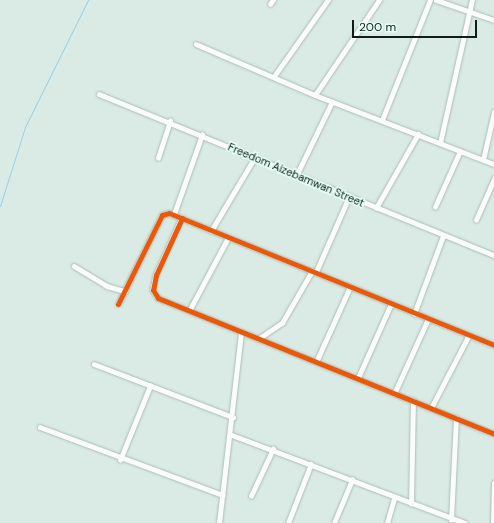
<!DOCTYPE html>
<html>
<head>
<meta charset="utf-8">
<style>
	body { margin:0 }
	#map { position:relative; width:494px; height:523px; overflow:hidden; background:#d9ebe4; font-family:"DM Sans",sans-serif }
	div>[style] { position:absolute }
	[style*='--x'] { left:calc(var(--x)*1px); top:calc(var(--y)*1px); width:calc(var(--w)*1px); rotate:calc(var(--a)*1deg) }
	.stream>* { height:1px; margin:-0.5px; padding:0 0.5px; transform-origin:0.5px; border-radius:0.5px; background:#9ed0e6 }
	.roads { filter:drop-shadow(0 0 1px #adbbb6) drop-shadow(0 0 1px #adbbb6) }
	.street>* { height:4.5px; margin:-2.25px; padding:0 2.25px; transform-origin:2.25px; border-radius:2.25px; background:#f9fcfb }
	.cycleway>* { height:5px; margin:-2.5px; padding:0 2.5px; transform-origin:2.5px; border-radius:2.5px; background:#e8590c }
	span { translate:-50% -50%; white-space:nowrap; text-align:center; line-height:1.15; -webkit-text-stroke:3.5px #e4fef4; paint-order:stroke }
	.street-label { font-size:11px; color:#111d19 }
	.scale { position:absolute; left:352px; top:20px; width:125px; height:18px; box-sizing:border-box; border:2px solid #111d19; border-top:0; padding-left:5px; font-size:12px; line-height:14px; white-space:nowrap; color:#111d19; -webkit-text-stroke:3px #e4fef4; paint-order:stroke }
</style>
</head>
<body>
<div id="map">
	<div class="stream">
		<i style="--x:0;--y:206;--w:83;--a:-72.4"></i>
		<i style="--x:25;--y:127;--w:142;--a:-63.6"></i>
	</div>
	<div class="roads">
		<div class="street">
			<i style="--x:436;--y:0;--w:61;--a:19"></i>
			<i style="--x:270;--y:4;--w:5;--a:-53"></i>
			<i style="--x:196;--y:44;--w:129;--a:23.2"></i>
			<i style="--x:315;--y:95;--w:192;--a:21.1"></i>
			<i style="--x:275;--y:75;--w:92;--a:-54.8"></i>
			<i style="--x:99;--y:94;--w:427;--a:22.2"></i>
			<i style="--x:315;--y:95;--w:115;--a:-56"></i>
			<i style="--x:382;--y:120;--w:129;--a:-68.2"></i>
			<i style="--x:440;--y:143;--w:147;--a:-77.4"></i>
			<i style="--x:158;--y:158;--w:39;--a:-72"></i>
			<i style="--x:483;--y:160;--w:49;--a:-77.1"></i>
			<i style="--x:297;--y:174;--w:80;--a:-64.1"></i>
			<i style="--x:435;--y:207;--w:61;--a:-65.9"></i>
			<i style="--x:376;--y:208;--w:85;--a:-60.4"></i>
			<i style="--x:174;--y:214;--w:84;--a:-70.5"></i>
			<i style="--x:182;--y:218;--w:63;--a:114.5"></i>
			<i style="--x:156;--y:275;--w:15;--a:101"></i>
			<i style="--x:153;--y:290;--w:9;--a:58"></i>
			<i style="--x:158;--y:298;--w:362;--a:22"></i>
			<i style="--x:476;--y:220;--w:45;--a:-66.3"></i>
			<i style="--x:211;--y:231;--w:86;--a:-59.3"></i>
			<i style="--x:74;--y:266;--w:39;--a:31"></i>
			<i style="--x:107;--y:286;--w:19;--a:16"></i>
			<i style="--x:316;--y:272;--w:82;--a:-66.3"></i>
			<i style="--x:118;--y:304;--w:99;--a:-63.7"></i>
			<i style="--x:162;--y:215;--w:7;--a:-16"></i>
			<i style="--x:169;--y:213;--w:351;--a:22.1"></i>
			<i style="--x:189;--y:311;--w:83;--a:-61.9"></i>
			<i style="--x:414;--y:314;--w:83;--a:-69.6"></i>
			<i style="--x:258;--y:339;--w:29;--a:-34"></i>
			<i style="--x:282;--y:323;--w:60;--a:-60"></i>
			<i style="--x:317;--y:360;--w:80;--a:-65.7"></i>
			<i style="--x:94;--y:364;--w:149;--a:20.9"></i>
			<i style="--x:358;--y:378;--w:81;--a:-66"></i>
			<i style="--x:394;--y:394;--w:82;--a:-65.6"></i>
			<i style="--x:431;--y:408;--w:82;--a:-62.5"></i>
			<i style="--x:40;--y:427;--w:195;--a:20.4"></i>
			<i style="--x:232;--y:435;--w:249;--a:20.7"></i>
			<i style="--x:120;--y:460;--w:80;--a:-67.9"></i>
			<i style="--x:251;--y:496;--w:52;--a:-64.9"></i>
			<i style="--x:411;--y:504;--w:103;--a:-88.9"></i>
			<i style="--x:451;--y:520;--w:102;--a:-87.2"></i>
			<i style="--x:219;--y:523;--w:191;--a:-83.4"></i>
			<i style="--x:288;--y:523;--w:63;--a:-68.7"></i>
			<i style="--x:334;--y:523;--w:47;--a:-67.3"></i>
			<i style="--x:387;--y:523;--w:25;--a:-74"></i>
			<i style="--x:493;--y:523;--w:40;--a:-88.6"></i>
		</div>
	</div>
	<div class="cycleway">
		<i style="--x:182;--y:218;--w:63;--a:114.5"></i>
		<i style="--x:156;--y:275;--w:15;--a:101"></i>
		<i style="--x:153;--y:290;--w:9;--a:58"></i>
		<i style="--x:158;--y:298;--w:362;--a:22"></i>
		<i style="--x:118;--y:304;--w:99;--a:-63.7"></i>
		<i style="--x:162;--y:215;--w:7;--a:-16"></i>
		<i style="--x:169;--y:213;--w:351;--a:22.1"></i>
	</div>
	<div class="street-label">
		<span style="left:296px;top:175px;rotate:23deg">Freedom Aizebamwan Street</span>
	</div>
	<div class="scale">200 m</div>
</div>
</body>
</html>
